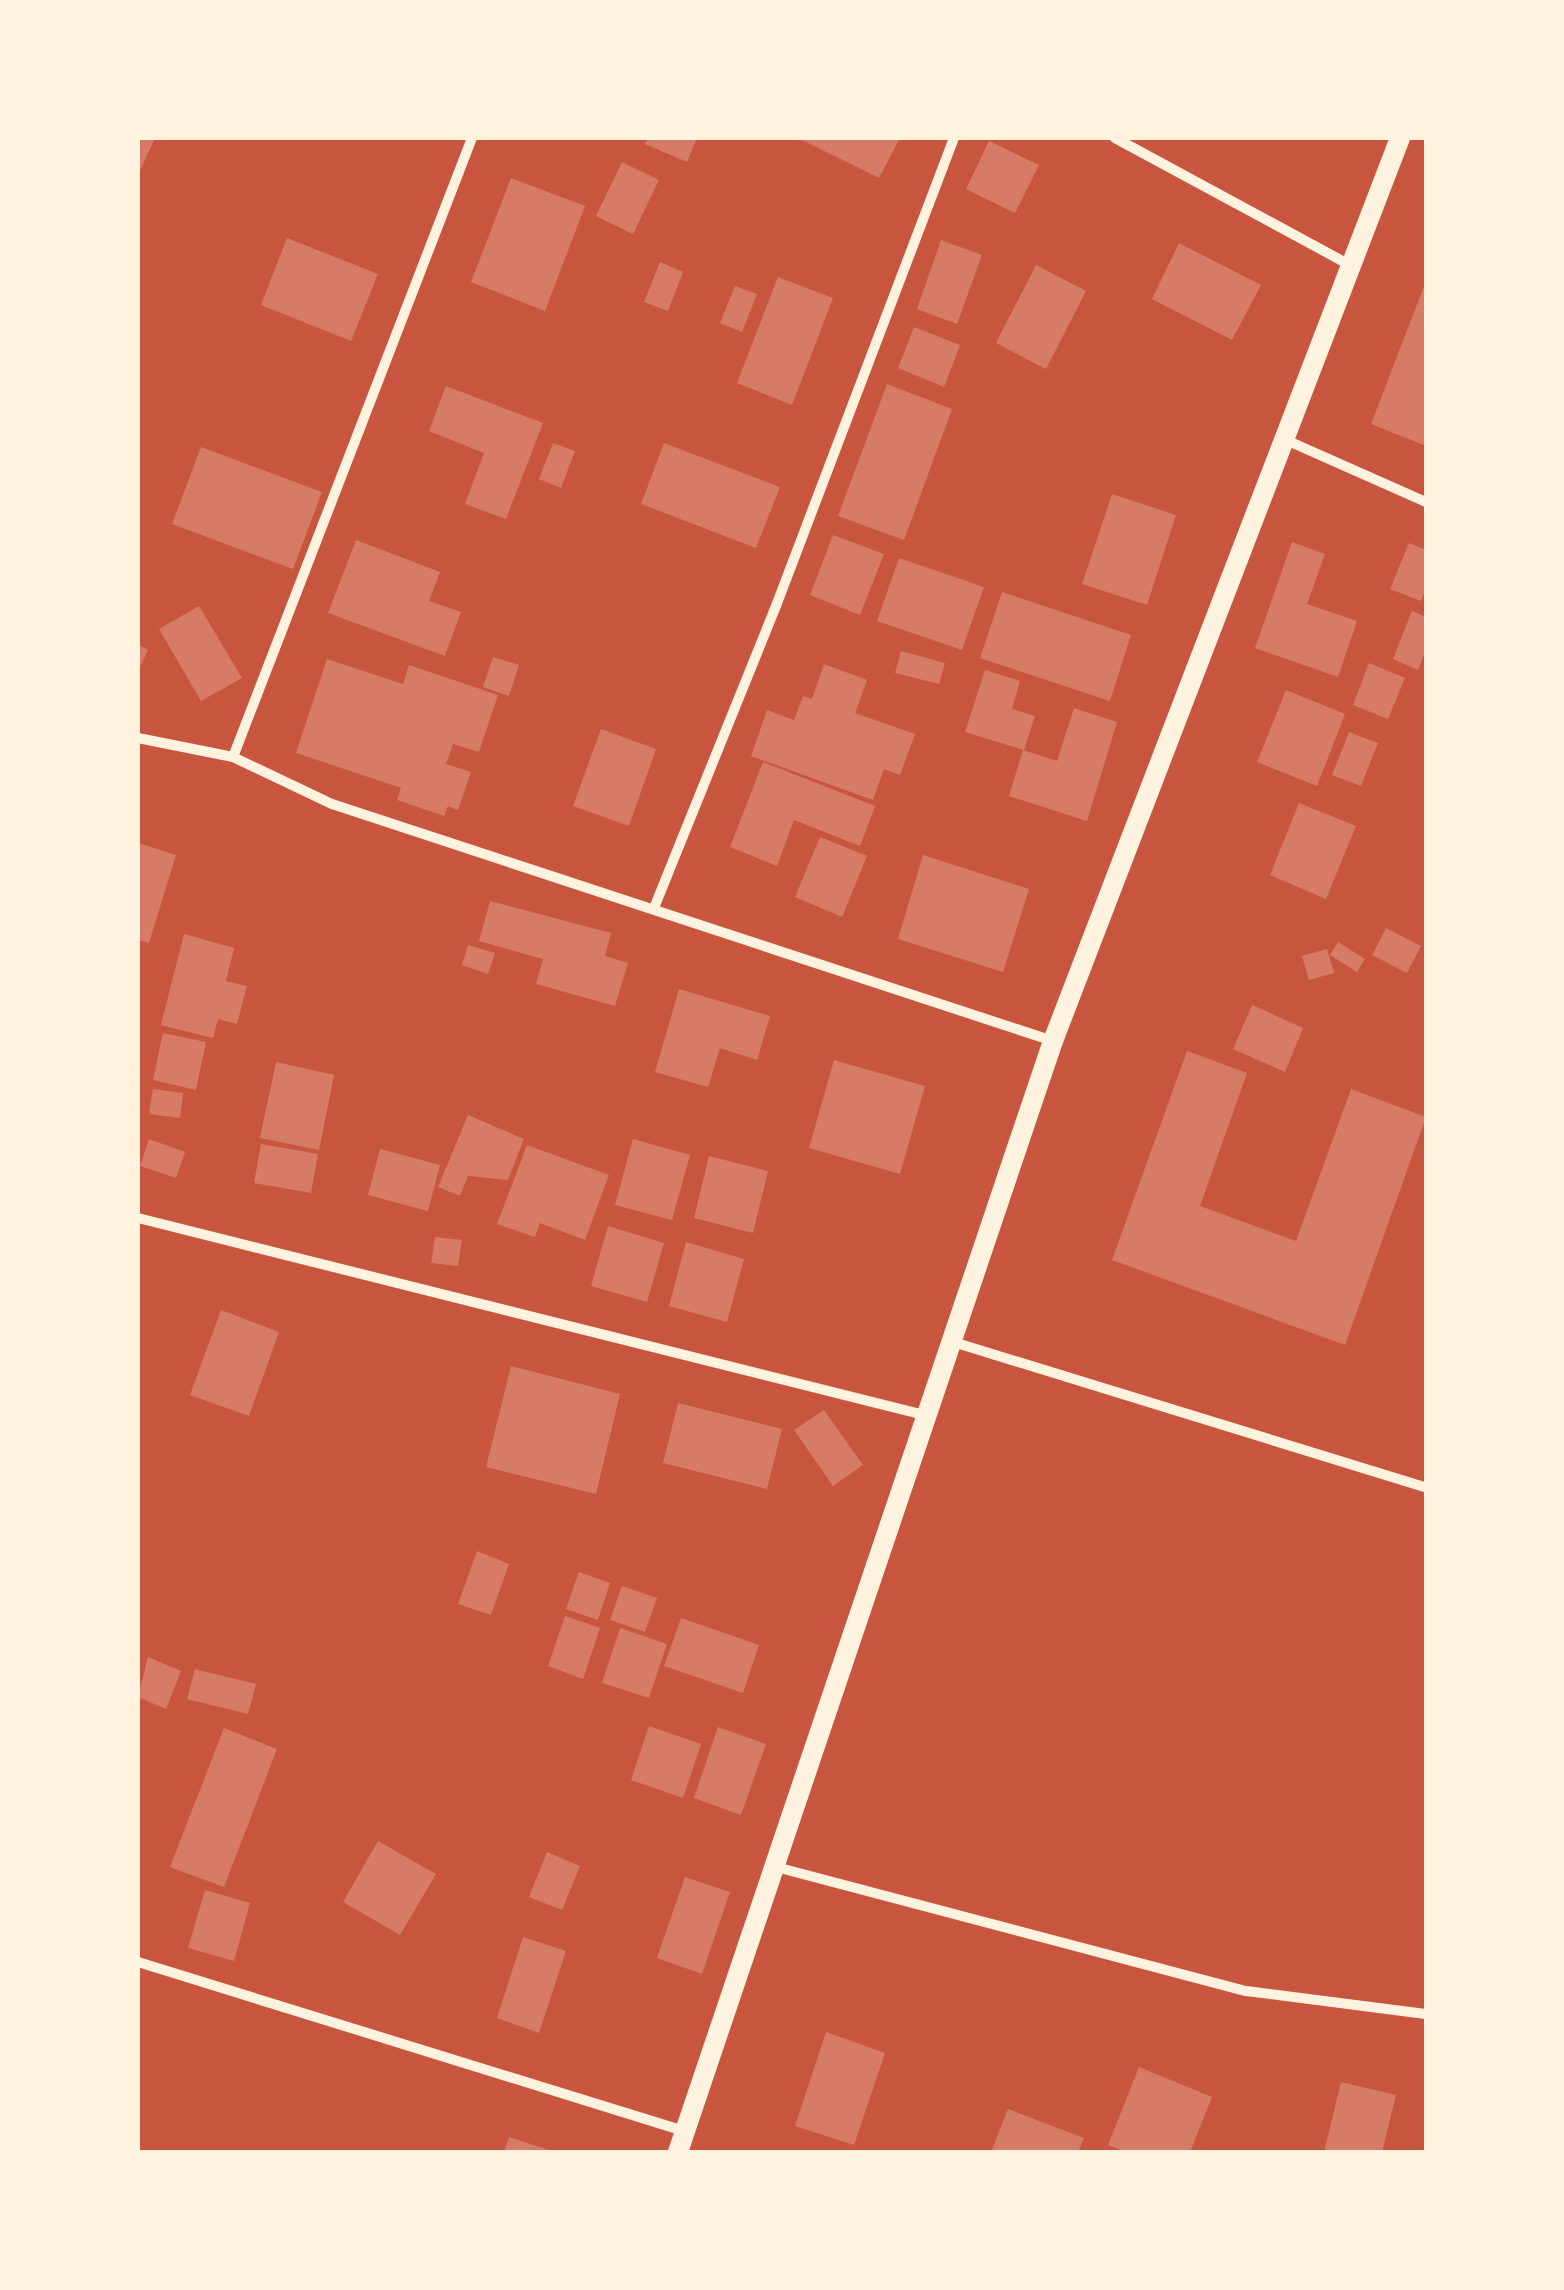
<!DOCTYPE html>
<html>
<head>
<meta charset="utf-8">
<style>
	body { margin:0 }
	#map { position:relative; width:1564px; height:2290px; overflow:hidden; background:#c8553d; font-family:Helvetica,sans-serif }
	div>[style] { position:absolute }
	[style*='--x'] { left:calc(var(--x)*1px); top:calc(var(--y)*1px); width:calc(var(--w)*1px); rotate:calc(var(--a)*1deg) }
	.building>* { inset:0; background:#d67c66 }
	.minor>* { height:10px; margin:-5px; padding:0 5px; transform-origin:5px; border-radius:5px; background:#fff3e0 }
	.secondary>* { height:20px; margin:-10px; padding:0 10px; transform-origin:10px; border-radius:10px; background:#fff3e0 }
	span { translate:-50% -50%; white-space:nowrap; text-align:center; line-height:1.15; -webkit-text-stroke:10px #fff3e0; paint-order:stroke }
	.frame { position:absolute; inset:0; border:140px solid #fff3e0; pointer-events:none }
</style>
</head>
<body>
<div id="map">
	<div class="building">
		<i style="clip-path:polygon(138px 138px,155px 138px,138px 175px)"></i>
		<i style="clip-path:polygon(648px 138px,697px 138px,687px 162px,645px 144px)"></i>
		<i style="clip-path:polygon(798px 138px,900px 138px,879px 178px)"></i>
		<i style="clip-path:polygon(989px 141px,1039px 165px,1015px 213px,966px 189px)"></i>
		<i style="clip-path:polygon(622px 162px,659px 180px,633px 234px,596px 216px)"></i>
		<i style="clip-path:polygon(511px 178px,585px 206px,545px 311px,471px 282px)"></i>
		<i style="clip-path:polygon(287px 238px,378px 274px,351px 341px,261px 305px)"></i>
		<i style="clip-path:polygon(941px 240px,982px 255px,957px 324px,917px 309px)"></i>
		<i style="clip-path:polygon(1179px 243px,1261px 285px,1232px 340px,1152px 299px)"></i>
		<i style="clip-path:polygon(660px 262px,683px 272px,668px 311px,644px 302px)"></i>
		<i style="clip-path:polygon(1036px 265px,1086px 291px,1046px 369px,996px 343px)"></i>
		<i style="clip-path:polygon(778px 277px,833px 298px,792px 405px,737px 383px)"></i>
		<i style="clip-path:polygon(1426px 281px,1426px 446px,1371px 424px)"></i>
		<i style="clip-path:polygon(735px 286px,757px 294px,742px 332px,720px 323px)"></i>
		<i style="clip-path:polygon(914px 327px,960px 345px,944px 387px,898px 368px)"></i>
		<i style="clip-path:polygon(887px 384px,952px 409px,904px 540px,838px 516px)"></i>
		<i style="clip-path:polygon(446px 386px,543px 423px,506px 519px,465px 504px,484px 453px,429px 431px)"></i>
		<i style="clip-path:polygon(553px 443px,575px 451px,561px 488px,539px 479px)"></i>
		<i style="clip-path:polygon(664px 443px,780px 487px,756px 548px,641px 504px)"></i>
		<i style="clip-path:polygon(201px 447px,322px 492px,293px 569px,172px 524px)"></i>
		<i style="clip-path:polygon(1112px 494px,1176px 515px,1147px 605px,1082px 584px)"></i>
		<i style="clip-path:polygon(833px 535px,884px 554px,860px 615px,810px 595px)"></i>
		<i style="clip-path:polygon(356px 540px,440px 572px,429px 601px,461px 612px,445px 656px,328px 613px)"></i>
		<i style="clip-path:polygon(1292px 542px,1325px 554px,1307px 604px,1357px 621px,1338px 677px,1255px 648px)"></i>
		<i style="clip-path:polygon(1409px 543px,1426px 550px,1426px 588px,1421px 601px,1390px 589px)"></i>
		<i style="clip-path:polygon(899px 558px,984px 587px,962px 650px,877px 621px)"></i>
		<i style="clip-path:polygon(1002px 592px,1131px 635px,1110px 701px,980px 658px)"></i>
		<i style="clip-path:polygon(199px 606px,242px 678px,201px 701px,159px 629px)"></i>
		<i style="clip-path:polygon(1412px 611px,1426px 617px,1426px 649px,1418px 670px,1393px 659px)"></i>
		<i style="clip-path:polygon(138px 644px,148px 650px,138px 671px)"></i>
		<i style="clip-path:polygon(901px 651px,945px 663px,939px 684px,895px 673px)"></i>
		<i style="clip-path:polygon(493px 657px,519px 665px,509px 696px,483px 687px)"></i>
		<i style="clip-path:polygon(327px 659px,403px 684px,409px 665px,498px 695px,479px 752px,453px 744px,446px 764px,471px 772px,458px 810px,448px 806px,444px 816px,397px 800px,401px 788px,296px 753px)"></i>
		<i style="clip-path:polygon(1369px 663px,1405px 678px,1388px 719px,1353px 705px)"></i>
		<i style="clip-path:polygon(824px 664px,867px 680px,855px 713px,915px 734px,900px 775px,884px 769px,873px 800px,751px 756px,767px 710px,794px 720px,803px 696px,812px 699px)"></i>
		<i style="clip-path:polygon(985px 670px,1020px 681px,1012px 709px,1035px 716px,1024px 750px,965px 732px)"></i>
		<i style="clip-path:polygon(1286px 690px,1345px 714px,1317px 786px,1257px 762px)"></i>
		<i style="clip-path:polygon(1074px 708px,1117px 722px,1087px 821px,1009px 796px,1023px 750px,1057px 761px)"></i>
		<i style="clip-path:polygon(601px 729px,656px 749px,629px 826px,573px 806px)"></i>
		<i style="clip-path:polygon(1349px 732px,1378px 743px,1361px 786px,1332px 775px)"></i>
		<i style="clip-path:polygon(763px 762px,875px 806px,860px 846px,794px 820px,777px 866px,730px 847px)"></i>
		<i style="clip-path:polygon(1299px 803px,1356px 826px,1326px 899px,1270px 875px)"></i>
		<i style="clip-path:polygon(820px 837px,867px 856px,842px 917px,795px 897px)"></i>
		<i style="clip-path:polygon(138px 843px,176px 855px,149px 943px,138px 940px)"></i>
		<i style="clip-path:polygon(923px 855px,1029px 889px,1003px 972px,898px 939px)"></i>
		<i style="clip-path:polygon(490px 901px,611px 933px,605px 956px,628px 963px,615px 1006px,536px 984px,543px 959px,479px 941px)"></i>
		<i style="clip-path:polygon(1386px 928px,1421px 946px,1407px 973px,1372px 955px)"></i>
		<i style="clip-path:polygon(184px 934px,234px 948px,226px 981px,247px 986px,237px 1024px,218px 1019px,213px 1038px,161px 1025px)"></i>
		<i style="clip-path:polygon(1338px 942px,1365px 959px,1357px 972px,1330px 955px)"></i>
		<i style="clip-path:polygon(468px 945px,495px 953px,488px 974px,462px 965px)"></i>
		<i style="clip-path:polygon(1327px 949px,1334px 973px,1309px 980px,1302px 956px)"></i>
		<i style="clip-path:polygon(679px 989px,770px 1016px,757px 1060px,720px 1048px,708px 1087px,655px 1072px)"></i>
		<i style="clip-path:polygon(1252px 1005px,1303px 1028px,1285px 1072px,1233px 1049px)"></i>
		<i style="clip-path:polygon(163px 1033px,206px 1042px,196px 1090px,153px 1080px)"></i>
		<i style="clip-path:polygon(1187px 1051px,1247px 1073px,1200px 1206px,1296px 1241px,1351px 1089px,1426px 1117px,1345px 1345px,1112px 1260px)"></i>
		<i style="clip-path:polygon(834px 1060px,925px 1086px,900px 1174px,809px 1148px)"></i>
		<i style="clip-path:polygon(276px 1062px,334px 1075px,319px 1150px,260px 1138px)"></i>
		<i style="clip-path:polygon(153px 1089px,183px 1093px,180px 1118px,149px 1114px)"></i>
		<i style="clip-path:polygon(468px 1115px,524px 1139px,508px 1180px,468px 1176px,460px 1196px,438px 1187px)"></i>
		<i style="clip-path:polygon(149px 1139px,185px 1152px,176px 1178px,140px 1166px)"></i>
		<i style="clip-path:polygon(633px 1139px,690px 1155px,672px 1220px,615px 1205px)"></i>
		<i style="clip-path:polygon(261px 1144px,318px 1154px,311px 1193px,254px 1183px)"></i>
		<i style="clip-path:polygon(527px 1145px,609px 1175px,585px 1240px,540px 1223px,535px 1237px,497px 1224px)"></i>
		<i style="clip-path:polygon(380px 1149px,440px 1165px,428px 1211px,368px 1195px)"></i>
		<i style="clip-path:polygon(709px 1156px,768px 1171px,753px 1233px,694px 1218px)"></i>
		<i style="clip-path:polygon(608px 1226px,664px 1243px,647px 1302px,591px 1286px)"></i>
		<i style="clip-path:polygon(435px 1237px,462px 1240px,458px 1266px,431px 1263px)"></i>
		<i style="clip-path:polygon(686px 1242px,744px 1259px,727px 1322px,669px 1306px)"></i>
		<i style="clip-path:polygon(221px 1310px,279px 1332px,249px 1416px,190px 1395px)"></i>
		<i style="clip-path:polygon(511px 1366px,620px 1394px,596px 1494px,486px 1467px)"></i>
		<i style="clip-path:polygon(678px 1403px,782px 1429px,767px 1489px,663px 1463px)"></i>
		<i style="clip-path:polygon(824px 1410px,863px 1465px,833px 1486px,794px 1430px)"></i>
		<i style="clip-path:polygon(477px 1551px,509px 1564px,491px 1615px,458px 1604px)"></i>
		<i style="clip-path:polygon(579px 1572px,610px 1583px,598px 1620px,566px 1609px)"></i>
		<i style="clip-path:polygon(622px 1586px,657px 1598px,645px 1632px,610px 1620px)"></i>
		<i style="clip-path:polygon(565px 1616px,600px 1628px,583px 1679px,548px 1666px)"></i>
		<i style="clip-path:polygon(681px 1618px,759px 1645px,743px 1693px,664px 1666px)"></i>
		<i style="clip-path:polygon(620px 1628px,667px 1644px,649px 1698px,602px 1683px)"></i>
		<i style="clip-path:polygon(148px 1657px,181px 1671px,166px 1709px,138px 1697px)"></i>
		<i style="clip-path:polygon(195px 1669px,256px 1684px,248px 1714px,187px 1699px)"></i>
		<i style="clip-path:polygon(649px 1726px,701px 1744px,683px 1798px,631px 1780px)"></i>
		<i style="clip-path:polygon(718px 1727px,766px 1744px,741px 1815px,694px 1798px)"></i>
		<i style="clip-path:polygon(224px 1728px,277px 1749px,224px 1887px,170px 1867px)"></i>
		<i style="clip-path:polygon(378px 1841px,436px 1874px,400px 1935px,343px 1902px)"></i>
		<i style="clip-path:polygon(547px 1852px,580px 1866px,562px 1910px,529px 1897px)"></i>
		<i style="clip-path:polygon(685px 1877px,730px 1892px,702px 1974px,657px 1958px)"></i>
		<i style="clip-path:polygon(205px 1890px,250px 1903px,234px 1961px,188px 1948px)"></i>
		<i style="clip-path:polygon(523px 1937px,566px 1951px,539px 2033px,497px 2018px)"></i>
		<i style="clip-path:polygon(826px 2032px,885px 2053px,854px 2145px,795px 2126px)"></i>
		<i style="clip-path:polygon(1139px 2067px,1212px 2097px,1190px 2152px,1126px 2152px,1108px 2145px)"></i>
		<i style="clip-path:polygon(1341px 2082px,1396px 2095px,1382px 2152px,1324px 2152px)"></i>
		<i style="clip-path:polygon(1008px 2109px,1084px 2138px,1078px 2152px,991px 2152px)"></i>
		<i style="clip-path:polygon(509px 2137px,555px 2152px,504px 2152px)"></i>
	</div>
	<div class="minor">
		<i style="--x:1115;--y:138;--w:267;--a:28.4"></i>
		<i style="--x:1286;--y:440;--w:153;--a:23.9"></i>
		<i style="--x:138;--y:738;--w:97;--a:11.3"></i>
		<i style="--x:233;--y:757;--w:110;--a:25.4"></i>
		<i style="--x:332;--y:804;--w:759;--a:18.2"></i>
		<i style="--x:233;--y:757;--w:664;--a:-68.89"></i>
		<i style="--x:654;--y:908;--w:326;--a:-68"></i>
		<i style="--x:776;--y:606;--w:501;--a:-69.18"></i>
		<i style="--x:138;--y:1218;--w:810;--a:14.07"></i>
		<i style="--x:950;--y:1341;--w:498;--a:17.1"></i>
		<i style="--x:776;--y:1867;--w:486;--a:14.8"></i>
		<i style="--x:1246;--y:1991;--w:181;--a:7.3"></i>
		<i style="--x:138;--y:1962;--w:572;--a:17.2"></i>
	</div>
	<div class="secondary">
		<i style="--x:678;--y:2152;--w:1173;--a:-71.35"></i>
		<i style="--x:1053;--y:1041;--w:967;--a:-68.98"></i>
	</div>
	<div class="frame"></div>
</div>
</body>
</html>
